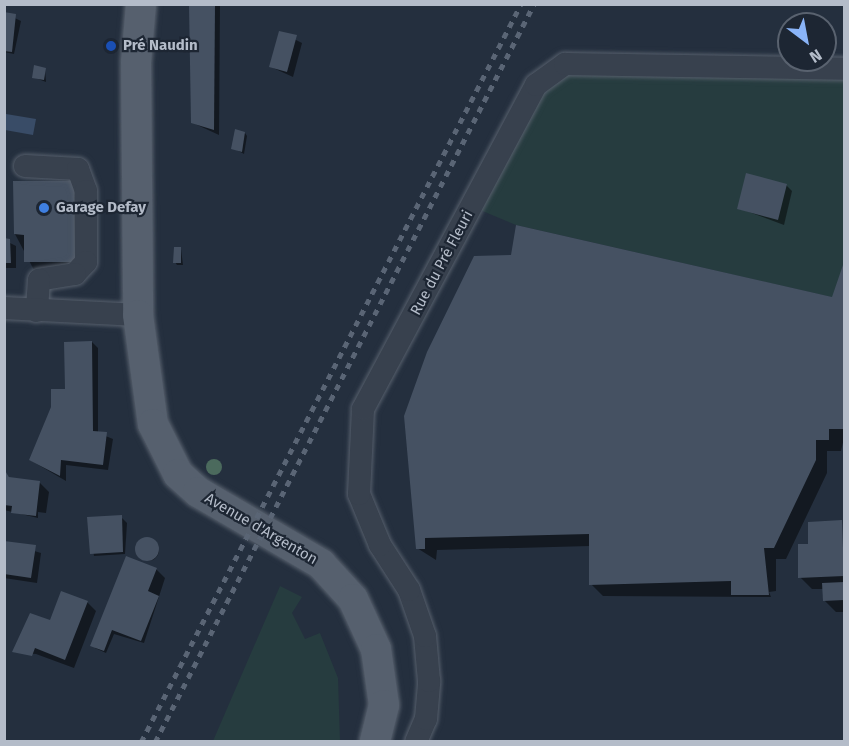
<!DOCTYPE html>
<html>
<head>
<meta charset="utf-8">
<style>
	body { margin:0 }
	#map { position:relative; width:849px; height:746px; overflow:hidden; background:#242f3e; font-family:"Fira Sans",sans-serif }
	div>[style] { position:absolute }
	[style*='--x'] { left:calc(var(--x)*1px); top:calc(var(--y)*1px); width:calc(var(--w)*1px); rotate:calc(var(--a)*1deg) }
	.green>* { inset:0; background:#263c3f }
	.water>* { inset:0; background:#394c67 }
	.shadow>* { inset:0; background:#0007 }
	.round { border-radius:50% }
	.building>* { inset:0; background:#455162 }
	.roads { filter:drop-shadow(0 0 2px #565f6c) drop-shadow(0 0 2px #565f6c) }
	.minor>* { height:22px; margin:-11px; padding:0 11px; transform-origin:11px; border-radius:11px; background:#38414e }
	.major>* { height:30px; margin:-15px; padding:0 15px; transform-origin:15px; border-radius:15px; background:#56606e }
	.rail>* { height:4.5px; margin-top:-2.25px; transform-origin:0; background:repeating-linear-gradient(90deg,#5a6575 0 6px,transparent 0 12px) }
	.trees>* { width:16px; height:16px; margin:-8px; border-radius:50%; background:#4b6a5d }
	.dots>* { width:16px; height:16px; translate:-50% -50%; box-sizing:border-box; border:3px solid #1d2633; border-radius:50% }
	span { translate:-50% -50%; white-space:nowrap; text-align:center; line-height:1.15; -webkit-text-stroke:4.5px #1d2633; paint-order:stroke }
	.poi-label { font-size:15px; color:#b4bcc9; font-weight:700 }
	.left { translate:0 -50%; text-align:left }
	.street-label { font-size:15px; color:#b4bcc9 }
	.frame { position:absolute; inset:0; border:6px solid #b4bcc9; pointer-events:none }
	.north { position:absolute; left:777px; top:12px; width:60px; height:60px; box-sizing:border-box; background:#1d2633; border:2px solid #59626f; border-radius:50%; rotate:148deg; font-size:16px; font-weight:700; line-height:24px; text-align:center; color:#b4bcc9 }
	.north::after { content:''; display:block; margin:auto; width:21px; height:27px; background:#8ab4f8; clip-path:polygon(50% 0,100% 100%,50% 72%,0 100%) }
</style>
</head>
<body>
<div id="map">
	<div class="green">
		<i style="clip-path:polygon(571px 72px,844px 77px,844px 300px,516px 225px,480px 210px,544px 89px)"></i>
		<i style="clip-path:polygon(280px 586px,302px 597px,292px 613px,305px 639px,320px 633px,338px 678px,340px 741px,213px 741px)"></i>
	</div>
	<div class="water">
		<i style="clip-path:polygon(6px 114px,36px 119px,33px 135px,5px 130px)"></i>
	</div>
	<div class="shadow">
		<i style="clip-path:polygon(191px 4px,220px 4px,219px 135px,193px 123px)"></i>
		<i style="clip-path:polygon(4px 13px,21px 21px,14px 54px,4px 52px)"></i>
		<i style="clip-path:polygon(280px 32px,302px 43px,293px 77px,271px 67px)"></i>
		<i style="clip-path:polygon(45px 69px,46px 82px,33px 77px)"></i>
		<i style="clip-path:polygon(245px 133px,247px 136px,244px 154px,233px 148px)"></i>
		<i style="clip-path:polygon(74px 182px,83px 271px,34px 270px,15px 234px)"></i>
		<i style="clip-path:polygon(786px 185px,792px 191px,784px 225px,738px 208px)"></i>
		<i style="clip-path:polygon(4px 240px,16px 246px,16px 268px,4px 268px)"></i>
		<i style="clip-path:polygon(181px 249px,183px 265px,177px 265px,175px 262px)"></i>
		<i style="clip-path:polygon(844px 265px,844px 438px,841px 451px,827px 451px,827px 473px,786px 559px,776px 559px,776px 591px,769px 592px,771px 597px,603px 596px,591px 584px,590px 546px,437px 550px,436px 560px,417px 548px,405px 416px,834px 298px)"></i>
		<i style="clip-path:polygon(92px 342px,98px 348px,98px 433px,113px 439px,108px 470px,66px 465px,66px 481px,30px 460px)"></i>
		<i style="clip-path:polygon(4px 471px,11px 479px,40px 483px,49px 492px,46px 513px,38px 512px,38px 518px,4px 510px)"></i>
		<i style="clip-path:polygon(121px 517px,127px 523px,125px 554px,94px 556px,88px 518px)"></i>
		<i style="clip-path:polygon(841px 522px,844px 612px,836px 612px,824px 600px,824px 589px,812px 589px,800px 577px,810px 545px)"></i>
		<i class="round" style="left:137px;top:539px;width:22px;height:22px"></i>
		<i style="clip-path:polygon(4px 542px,41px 553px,37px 583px,4px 578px)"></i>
		<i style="clip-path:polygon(156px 569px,165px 578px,144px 643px,114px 634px,106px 653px,95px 648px)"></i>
		<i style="clip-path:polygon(87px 602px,96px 611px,74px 668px,36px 654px,14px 652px)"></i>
	</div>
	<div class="building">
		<i style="clip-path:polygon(189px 4px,215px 4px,214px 130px,191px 123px)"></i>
		<i style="clip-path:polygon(4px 12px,16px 14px,12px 52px,4px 51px)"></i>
		<i style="clip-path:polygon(279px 31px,297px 35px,287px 72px,269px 67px)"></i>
		<i style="clip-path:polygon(34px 65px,46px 68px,44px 80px,32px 78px)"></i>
		<i style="clip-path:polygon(235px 129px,245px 132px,242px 152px,231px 149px)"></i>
		<i style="clip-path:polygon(746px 173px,787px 184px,778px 220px,737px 209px)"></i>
		<i style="clip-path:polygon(13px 181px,74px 181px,75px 262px,24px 262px,24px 235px,14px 234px)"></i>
		<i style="clip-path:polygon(516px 225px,832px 297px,844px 262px,844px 429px,829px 429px,829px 440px,816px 440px,816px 460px,774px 548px,764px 548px,769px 595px,731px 595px,731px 581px,589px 585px,589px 534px,425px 538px,425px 549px,416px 549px,404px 416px,427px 352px,474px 256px,511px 255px)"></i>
		<i style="clip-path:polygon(4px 238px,10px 239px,11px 263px,4px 263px)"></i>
		<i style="clip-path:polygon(174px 247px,181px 247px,181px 263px,173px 263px)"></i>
		<i style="clip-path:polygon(92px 341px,93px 431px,107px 432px,103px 465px,61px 460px,60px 476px,29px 460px,51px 407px,51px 389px,65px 389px,64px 342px)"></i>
		<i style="clip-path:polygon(4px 469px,9px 477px,40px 481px,36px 516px,11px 513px,12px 506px,4px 505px)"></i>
		<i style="clip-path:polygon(122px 515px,123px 552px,90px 554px,87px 517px)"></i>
		<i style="clip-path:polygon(842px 520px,844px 576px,798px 578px,798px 544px,808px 544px,808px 522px)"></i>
		<i class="round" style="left:135px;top:537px;width:24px;height:24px"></i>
		<i style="clip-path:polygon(4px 541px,36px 545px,31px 578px,4px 574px)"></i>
		<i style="clip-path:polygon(126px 556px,157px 568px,148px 591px,159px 596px,141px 641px,112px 630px,104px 651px,90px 646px)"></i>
		<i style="clip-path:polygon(844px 582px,844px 600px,823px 601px,822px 583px)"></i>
		<i style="clip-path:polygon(61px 591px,88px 601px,65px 660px,35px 648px,32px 656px,12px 652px,30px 613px,50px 620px)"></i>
	</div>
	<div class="roads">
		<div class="minor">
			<i style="--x:25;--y:166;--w:53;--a:3.2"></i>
			<i style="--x:78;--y:169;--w:23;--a:70"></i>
			<i style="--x:86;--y:191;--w:71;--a:90"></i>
			<i style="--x:86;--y:262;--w:16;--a:133"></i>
			<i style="--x:75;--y:274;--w:36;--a:171"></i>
			<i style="--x:39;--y:280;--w:31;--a:94"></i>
			<i style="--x:4;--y:308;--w:134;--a:3"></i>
			<i style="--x:416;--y:742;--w:25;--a:-67"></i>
			<i style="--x:426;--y:719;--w:38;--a:-85"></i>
			<i style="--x:429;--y:681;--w:45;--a:-95.1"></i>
			<i style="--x:425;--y:636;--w:49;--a:-109.2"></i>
			<i style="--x:409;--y:590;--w:54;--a:-122.8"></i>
			<i style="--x:380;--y:545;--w:55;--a:-112.4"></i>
			<i style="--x:359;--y:494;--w:85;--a:-87.3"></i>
			<i style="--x:363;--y:409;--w:367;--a:-61.9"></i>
			<i style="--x:536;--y:85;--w:36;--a:-36"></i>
			<i style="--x:565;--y:64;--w:279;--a:1"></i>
		</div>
		<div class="major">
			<i style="--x:141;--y:4;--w:58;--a:94.9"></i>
			<i style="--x:136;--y:62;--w:253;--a:89.5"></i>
			<i style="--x:138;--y:315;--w:110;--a:82.2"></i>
			<i style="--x:153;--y:424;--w:56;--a:63.4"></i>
			<i style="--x:178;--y:474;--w:27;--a:42"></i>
			<i style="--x:198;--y:492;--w:143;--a:30.3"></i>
			<i style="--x:321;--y:564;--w:47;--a:47.6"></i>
			<i style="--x:353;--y:599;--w:55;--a:65.3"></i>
			<i style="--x:376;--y:649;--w:57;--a:81.9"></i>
			<i style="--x:384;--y:705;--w:38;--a:104"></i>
		</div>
	</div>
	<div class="rail">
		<i style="--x:141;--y:742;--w:830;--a:-62.76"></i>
		<i style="--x:155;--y:742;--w:830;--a:-62.82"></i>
	</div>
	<div class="trees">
		<i style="left:214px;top:467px"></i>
	</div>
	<div class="dots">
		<i style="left:111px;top:46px;background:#1a4fb4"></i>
		<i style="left:44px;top:208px;background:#3f7fe0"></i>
	</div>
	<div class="poi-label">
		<span class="left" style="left:123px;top:46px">Pré Naudin</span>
		<span class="left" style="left:56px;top:208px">Garage Defay</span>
	</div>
	<div class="street-label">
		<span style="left:442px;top:263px;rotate:-62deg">Rue du Pré Fleuri</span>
		<span style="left:261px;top:529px;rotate:30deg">Avenue d'Argenton</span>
	</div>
	<div class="frame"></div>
	<div class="north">N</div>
</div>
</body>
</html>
